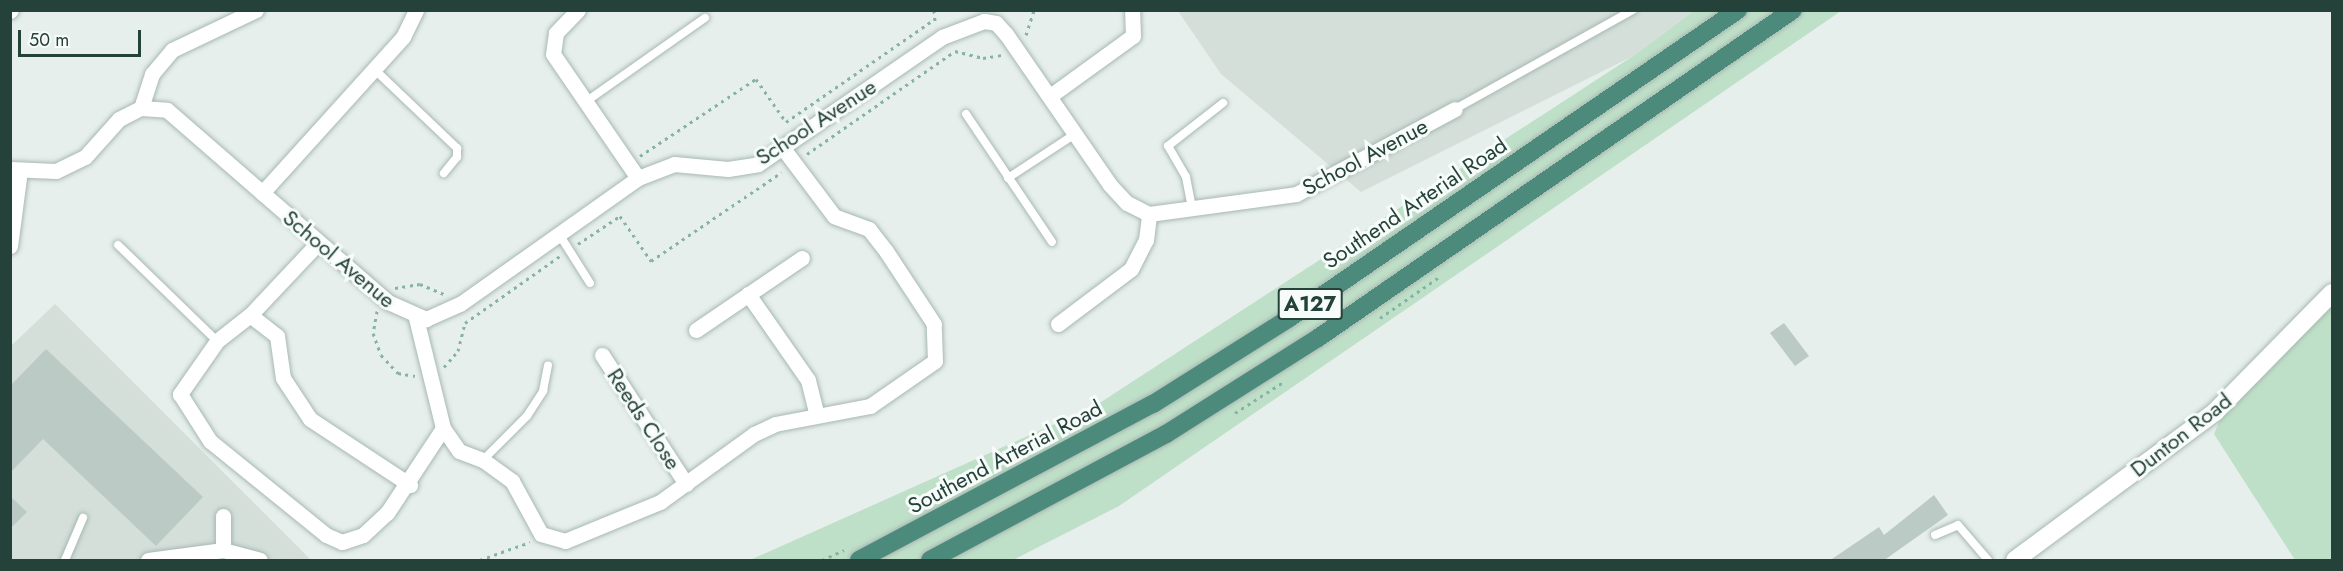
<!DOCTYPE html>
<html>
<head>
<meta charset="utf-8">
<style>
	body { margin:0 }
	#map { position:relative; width:2343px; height:571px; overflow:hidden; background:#e6efeb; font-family:Jost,sans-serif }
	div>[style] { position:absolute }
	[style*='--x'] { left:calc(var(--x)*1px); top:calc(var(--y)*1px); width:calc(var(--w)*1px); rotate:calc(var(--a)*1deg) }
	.built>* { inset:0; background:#d4dfda }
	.green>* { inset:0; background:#bfe0c8 }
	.building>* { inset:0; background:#bbcac4 }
	.path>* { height:3px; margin-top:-1.5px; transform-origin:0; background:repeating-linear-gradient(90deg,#86b3a5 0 3px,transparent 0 7.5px) }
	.roads { filter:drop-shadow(0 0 2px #a8b8b2) drop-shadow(0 0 2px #a8b8b2) }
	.service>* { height:8px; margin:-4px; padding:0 4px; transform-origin:4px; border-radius:4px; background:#fff }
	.minor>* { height:15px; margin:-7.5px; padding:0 7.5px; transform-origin:7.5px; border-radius:7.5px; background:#fff }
	.tertiary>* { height:18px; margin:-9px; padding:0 9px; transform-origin:9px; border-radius:9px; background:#fff }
	.trunk>* { height:18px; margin:-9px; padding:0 9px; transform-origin:9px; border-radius:9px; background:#4c8a7c }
	span { translate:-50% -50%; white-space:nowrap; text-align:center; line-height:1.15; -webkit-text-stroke:6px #f7fbf9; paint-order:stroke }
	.shield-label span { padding:2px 4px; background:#f7fbf9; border:2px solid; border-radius:4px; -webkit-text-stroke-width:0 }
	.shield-label { font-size:21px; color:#24423a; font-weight:700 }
	.street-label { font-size:22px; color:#24423a }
	.frame { position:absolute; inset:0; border:12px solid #24423a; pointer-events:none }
	.scale { position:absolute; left:18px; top:30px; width:123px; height:27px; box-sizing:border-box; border:3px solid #24423a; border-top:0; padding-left:8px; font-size:18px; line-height:21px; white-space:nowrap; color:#24423a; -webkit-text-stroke:4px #f7fbf9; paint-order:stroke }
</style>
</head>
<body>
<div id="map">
	<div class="built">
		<i style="clip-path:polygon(1178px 11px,1694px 11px,1633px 56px,1361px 192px,1221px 74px)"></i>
		<i style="clip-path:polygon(55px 304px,311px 560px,11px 560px,11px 346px)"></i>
	</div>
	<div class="green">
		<i style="clip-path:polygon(1694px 11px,1841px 11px,1119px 506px,1013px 560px,750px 560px,1095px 406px,1633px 56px)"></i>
		<i style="clip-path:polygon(2332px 305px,2332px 560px,2295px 560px,2214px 434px,2220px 420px)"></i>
	</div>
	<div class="building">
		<i style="clip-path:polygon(1784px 323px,1809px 356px,1795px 366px,1770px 333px)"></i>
		<i style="clip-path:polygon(46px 349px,203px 497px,156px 546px,43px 439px,10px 473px,10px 386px)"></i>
		<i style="clip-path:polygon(1934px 495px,1948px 515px,1883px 561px,1829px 561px,1879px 527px,1884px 535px)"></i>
		<i style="clip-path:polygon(10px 496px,27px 512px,10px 529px)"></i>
	</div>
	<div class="path">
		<i style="--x:934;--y:10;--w:11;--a:85"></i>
		<i style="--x:1026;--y:35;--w:26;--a:-72"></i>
		<i style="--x:807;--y:154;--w:180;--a:-34.8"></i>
		<i style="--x:955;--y:51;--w:29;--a:14"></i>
		<i style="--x:983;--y:58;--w:20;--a:-9"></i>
		<i style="--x:640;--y:156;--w:139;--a:-33.6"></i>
		<i style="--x:756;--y:79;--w:52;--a:55.1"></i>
		<i style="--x:786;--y:122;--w:181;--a:-34.7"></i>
		<i style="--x:578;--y:244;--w:50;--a:-33.7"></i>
		<i style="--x:620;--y:216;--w:55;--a:55.4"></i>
		<i style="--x:651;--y:261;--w:158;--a:-34.2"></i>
		<i style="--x:395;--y:288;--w:25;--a:-9"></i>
		<i style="--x:420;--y:284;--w:28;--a:23"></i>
		<i style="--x:377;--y:311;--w:22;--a:100"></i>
		<i style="--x:373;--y:333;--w:23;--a:70"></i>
		<i style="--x:381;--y:355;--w:25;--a:47"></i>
		<i style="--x:398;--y:373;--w:17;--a:10"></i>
		<i style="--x:1380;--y:318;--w:72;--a:-34.8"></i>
		<i style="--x:444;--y:367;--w:21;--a:-49"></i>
		<i style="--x:458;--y:351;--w:29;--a:-76"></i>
		<i style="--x:465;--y:323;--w:116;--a:-35.2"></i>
		<i style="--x:1235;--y:413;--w:59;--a:-32.6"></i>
		<i style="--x:480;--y:560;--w:53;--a:-19.8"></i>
		<i style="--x:822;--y:560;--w:24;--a:-24"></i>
	</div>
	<div class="roads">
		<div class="service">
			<i style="--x:374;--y:69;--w:115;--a:43.6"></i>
			<i style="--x:457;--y:148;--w:9;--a:90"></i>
			<i style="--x:457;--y:157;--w:21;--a:129"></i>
			<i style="--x:584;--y:103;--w:148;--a:-35.1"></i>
			<i style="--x:1455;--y:109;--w:204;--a:-29.1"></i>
			<i style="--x:966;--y:114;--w:154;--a:56.1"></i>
			<i style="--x:1008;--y:178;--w:80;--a:-33.3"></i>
			<i style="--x:1192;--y:208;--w:32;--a:-101"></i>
			<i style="--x:1186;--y:177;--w:36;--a:-120"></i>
			<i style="--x:1168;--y:146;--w:70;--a:-38"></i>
			<i style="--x:559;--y:234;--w:58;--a:57.7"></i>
			<i style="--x:118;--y:245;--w:138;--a:44.1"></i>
			<i style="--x:483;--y:460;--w:62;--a:-45"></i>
			<i style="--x:527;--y:416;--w:30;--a:-57"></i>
			<i style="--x:543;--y:391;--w:26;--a:-79"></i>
			<i style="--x:1935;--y:535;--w:25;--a:-23"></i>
			<i style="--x:1958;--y:525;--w:46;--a:49.4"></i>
			<i style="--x:65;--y:560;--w:46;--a:-66.8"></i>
		</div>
		<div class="minor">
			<i style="--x:578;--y:10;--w:32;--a:134"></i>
			<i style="--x:556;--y:33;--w:21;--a:98"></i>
			<i style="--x:553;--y:54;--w:150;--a:55.6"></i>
			<i style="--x:10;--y:11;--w:1;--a:-45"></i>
			<i style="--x:1050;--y:96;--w:102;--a:-35.9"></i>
			<i style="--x:1133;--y:36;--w:26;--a:-92"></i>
			<i style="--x:141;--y:108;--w:36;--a:-72"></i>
			<i style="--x:152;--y:74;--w:31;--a:-50"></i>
			<i style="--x:172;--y:50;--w:93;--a:-25.5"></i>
			<i style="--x:10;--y:169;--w:46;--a:2.5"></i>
			<i style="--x:56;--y:171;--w:32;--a:-26"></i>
			<i style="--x:85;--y:157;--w:51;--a:-48.2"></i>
			<i style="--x:119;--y:119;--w:25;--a:-27"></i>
			<i style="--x:141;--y:108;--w:26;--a:4"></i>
			<i style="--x:167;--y:110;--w:293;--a:41"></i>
			<i style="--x:388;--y:302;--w:42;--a:24.1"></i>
			<i style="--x:426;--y:319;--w:37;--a:-24"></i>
			<i style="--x:460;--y:304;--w:218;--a:-35.3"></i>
			<i style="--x:638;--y:178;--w:39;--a:-21"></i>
			<i style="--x:674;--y:164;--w:54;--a:5.3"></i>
			<i style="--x:728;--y:169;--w:30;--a:-9"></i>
			<i style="--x:758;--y:164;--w:224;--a:-34.6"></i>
			<i style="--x:942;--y:37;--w:45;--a:-20.9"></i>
			<i style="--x:984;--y:21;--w:12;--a:9"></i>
			<i style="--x:996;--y:23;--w:15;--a:48"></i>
			<i style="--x:1006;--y:34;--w:183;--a:55.4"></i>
			<i style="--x:1110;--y:185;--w:25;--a:47"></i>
			<i style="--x:1127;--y:203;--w:25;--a:27"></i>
			<i style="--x:1149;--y:214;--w:148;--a:-7.7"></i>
			<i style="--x:1296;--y:194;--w:180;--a:-28.1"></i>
			<i style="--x:262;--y:193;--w:210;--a:-47.9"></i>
			<i style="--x:403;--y:37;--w:30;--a:-64"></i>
			<i style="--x:317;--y:244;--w:98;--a:133.3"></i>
			<i style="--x:250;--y:315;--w:42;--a:141.8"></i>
			<i style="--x:217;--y:341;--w:65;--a:124.9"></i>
			<i style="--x:180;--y:394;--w:56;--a:57.4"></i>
			<i style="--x:210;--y:441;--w:149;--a:39"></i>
			<i style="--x:326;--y:535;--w:17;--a:24"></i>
			<i style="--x:342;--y:542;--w:22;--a:-18"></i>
			<i style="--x:363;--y:535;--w:33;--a:-43"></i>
			<i style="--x:387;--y:513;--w:102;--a:-56.6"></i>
			<i style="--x:443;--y:428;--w:113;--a:-103.8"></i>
			<i style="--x:10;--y:246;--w:77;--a:-82.5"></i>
			<i style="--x:748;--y:294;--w:105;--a:55.1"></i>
			<i style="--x:808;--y:380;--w:36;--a:76"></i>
			<i style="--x:250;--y:315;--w:34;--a:38"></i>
			<i style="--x:277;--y:336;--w:42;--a:81.9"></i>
			<i style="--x:283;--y:378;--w:49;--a:56.6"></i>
			<i style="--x:310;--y:419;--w:120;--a:33.4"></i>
			<i style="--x:1058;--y:324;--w:91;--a:-37"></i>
			<i style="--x:1131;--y:269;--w:33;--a:-63"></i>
			<i style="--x:1146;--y:240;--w:26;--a:-83"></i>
			<i style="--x:696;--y:330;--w:128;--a:-34.2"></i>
			<i style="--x:602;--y:355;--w:154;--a:56.9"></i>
			<i style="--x:443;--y:428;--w:28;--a:55"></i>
			<i style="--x:459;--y:451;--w:26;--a:21"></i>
			<i style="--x:483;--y:460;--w:36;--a:36"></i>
			<i style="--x:512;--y:481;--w:60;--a:61.3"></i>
			<i style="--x:541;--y:534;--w:25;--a:16"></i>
			<i style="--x:565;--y:541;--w:103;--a:-22.3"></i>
			<i style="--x:660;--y:502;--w:116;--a:-35.9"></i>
			<i style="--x:754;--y:434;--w:23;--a:-25"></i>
			<i style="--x:775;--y:424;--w:97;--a:-10.7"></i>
			<i style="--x:870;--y:406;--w:79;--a:-34.7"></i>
			<i style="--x:935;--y:361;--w:37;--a:-92"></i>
			<i style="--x:934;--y:324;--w:87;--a:-123.3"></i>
			<i style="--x:886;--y:251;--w:28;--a:-128"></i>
			<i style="--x:869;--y:229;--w:37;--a:-160"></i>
			<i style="--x:834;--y:216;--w:86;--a:-127"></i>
			<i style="--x:223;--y:516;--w:34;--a:90"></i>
			<i style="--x:148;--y:560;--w:76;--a:-7.6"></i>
			<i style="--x:223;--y:550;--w:38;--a:15"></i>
		</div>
		<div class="tertiary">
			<i style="--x:2015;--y:560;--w:249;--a:-36.5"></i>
			<i style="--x:2215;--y:412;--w:167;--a:-45.5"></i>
		</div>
		<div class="trunk">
			<i style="--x:859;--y:560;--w:333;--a:-28"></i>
			<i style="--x:1153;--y:404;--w:160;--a:-32.2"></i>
			<i style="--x:1288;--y:319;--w:546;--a:-34.48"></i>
			<i style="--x:930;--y:560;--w:268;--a:-28.1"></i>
			<i style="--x:1166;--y:434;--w:180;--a:-32.3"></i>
			<i style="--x:1318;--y:338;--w:577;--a:-34.63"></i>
		</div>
	</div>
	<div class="shield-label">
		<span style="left:1310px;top:304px">A127</span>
	</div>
	<div class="street-label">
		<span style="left:816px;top:122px;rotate:-33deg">School Avenue</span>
		<span style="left:1365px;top:157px;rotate:-28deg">School Avenue</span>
		<span style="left:1415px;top:203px;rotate:-34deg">Southend Arterial Road</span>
		<span style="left:339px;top:259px;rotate:40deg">School Avenue</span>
		<span style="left:644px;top:419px;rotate:57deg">Reeds Close</span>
		<span style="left:2181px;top:435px;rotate:-38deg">Dunton Road</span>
		<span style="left:1005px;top:457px;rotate:-28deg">Southend Arterial Road</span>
	</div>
	<div class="frame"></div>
	<div class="scale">50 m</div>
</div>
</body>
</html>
